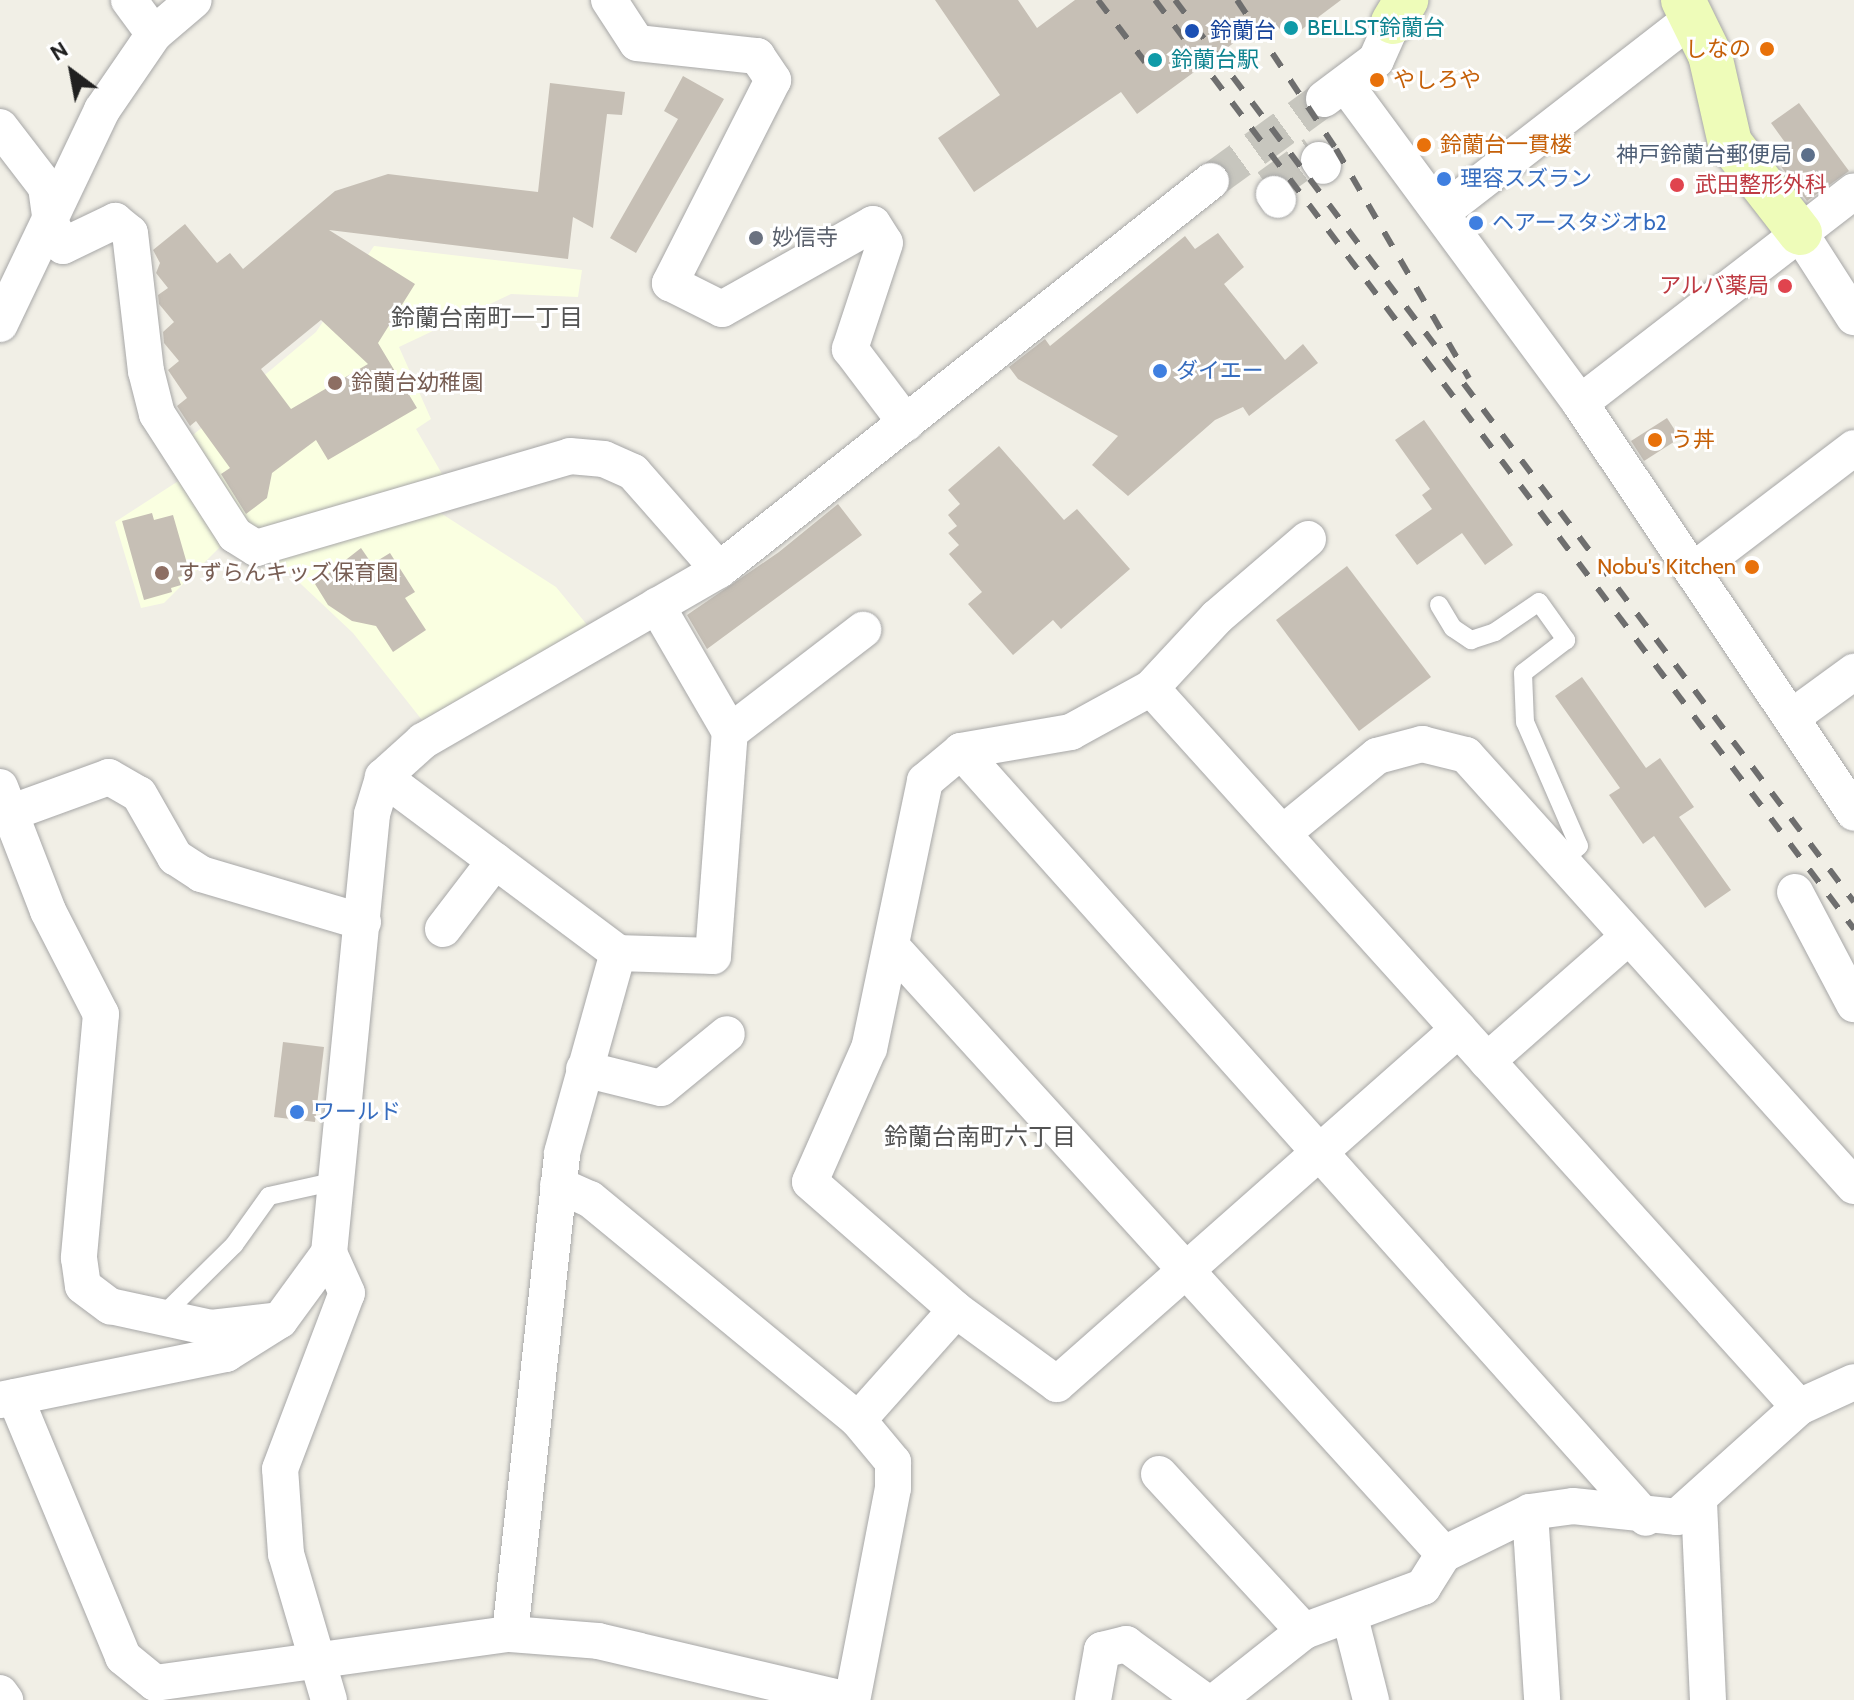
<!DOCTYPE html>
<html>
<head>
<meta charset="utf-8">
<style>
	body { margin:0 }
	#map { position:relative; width:1854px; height:1700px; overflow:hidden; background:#f1efe6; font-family:Cabin,"Noto Sans JP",sans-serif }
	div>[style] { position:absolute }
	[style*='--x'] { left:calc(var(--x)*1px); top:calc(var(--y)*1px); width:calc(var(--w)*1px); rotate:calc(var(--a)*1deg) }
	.education>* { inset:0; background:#faffe1 }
	.building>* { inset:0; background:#c6bfb5 }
	.street-tunnel>* { height:36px; margin-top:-18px; transform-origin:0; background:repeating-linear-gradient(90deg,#c7c6be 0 36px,transparent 0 54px) }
	.roads { filter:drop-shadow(0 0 2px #a7a7a7) drop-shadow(0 0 2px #a7a7a7) }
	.lane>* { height:18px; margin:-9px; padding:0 9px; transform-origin:9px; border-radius:9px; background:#fff }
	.street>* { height:36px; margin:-18px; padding:0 18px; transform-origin:18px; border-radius:18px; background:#fff }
	.secondary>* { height:44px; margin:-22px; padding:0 22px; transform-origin:22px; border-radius:22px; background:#eefcb9 }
	.rail>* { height:6px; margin-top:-3px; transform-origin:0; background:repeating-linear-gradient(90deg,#6e6e6e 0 16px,transparent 0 32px) }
	.dots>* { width:22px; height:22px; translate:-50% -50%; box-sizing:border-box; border:4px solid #fff; border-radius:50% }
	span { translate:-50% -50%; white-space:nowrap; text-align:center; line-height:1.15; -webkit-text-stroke:6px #fff; paint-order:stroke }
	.culture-label { font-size:22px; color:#0d838f }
	.left { translate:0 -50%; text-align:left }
	.transit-label { font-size:22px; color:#164399 }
	.food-label { font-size:22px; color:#c56008 }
	.right { translate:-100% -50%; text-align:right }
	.service-label { font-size:22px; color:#4e5e75 }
	.shop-label { font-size:22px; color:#366cbe }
	.health-label { font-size:22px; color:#be3a42 }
	.worship-label { font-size:22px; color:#5b616d }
	.education-label { font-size:22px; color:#785e54 }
	.neighbourhood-label { font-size:24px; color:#535353 }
	.north { position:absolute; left:32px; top:32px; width:80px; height:80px; -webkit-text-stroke:6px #fff; paint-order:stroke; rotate:328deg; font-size:22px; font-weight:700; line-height:32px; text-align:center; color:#202020 }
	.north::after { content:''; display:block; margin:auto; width:28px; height:36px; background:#202020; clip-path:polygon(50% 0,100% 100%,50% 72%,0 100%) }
</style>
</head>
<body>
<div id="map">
	<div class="education">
		<i style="clip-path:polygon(374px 246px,582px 270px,578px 297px,511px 294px,399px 347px,431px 419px,416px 429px,445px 479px,261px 534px,243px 526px,187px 440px,316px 332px)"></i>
		<i style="clip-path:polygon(183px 478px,225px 542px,164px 603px,141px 608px,115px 522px)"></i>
		<i style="clip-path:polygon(439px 512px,556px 587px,588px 626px,422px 720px,353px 633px,269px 554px)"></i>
	</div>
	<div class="building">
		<i style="clip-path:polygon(935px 0,1018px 0,1037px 28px,1075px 0,1341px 0,1289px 39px,1269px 17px,1137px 114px,1121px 92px,974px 192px,938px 138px,1000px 95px)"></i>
		<i style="clip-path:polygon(683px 76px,724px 99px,636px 253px,610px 238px,678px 119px,664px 111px)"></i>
		<i style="clip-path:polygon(evenodd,550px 83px,625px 92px,622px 115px,607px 114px,593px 228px,573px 217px,568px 259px,329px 230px,415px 284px,378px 343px,417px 408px,328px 460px,316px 440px,272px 473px,267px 498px,246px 514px,221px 474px,230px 468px,196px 421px,190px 426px,177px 406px,187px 398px,168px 370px,179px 361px,164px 343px,163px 332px,174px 322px,159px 304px,158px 295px,168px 288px,156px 273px,160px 263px,153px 250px,185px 224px,217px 263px,230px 253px,243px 269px,335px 191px,388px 174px,538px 192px,550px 83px,321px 320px,368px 364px,291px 409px,261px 369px,321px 320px)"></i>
		<i style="clip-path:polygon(1799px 103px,1849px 171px,1807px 201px,1773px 156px,1787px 145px,1771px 123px)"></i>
		<i style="clip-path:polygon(1218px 233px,1244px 267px,1224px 284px,1285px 360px,1303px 344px,1318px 363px,1249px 416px,1243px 407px,1215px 420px,1128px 496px,1092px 465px,1118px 436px,1018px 379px,1009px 367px,1045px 339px,1050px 346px,1185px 236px,1195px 249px)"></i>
		<i style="clip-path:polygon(1667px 418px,1680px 438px,1644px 461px,1631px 441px)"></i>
		<i style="clip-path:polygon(1424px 420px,1513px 545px,1485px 565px,1462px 533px,1417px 565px,1395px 535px,1432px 509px,1422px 495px,1430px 489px,1395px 440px)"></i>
		<i style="clip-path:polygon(999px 446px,1064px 520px,1077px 509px,1130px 569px,1061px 629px,1053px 620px,1013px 655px,968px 604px,982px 592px,949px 554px,959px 545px,948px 533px,957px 526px,948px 515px,960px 504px,948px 490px)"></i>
		<i style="clip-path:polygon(838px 504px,862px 535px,707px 649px,687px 615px,779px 552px)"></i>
		<i style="clip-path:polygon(152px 513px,154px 520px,173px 515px,190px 574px,178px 577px,181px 585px,171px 588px,172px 592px,144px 600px,122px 521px)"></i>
		<i style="clip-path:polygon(361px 548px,372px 564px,390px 553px,415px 592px,405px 598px,426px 630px,393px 652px,376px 626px,352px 621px,328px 605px,315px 584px)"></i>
		<i style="clip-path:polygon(1347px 566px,1431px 677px,1359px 731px,1276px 620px)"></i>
		<i style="clip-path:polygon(1582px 677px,1646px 768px,1660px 758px,1694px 807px,1679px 817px,1731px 890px,1705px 908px,1654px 836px,1643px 844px,1609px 795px,1620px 788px,1555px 696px)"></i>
		<i style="clip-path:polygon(283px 1042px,324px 1047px,315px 1122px,274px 1117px)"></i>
	</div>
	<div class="street-tunnel">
		<i style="--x:1211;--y:181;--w:140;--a:-36"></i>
		<i style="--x:1268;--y:187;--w:57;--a:-35.7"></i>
		<i style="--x:1314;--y:154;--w:15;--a:53"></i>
	</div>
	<div class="roads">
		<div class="lane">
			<i style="--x:1439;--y:605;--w:27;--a:59"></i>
			<i style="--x:1453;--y:628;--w:22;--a:34"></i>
			<i style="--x:1471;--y:640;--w:25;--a:-18"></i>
			<i style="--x:1495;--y:632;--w:53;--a:-34.3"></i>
			<i style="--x:1539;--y:602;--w:47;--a:54.6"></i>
			<i style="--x:1566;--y:640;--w:54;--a:142.5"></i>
			<i style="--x:1523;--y:673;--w:49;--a:87.7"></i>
			<i style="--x:1525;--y:722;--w:135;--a:66.5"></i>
			<i style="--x:1579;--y:846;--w:23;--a:140"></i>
			<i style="--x:161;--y:1317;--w:103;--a:-44.6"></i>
			<i style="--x:234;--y:1245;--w:60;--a:-54.5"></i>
			<i style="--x:269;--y:1196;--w:69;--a:-12.6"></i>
		</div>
		<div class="street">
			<i style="--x:129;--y:0;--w:42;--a:53.7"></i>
			<i style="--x:609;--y:0;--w:51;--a:56.9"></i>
			<i style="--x:637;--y:43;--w:121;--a:6.2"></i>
			<i style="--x:757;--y:56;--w:29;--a:56"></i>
			<i style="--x:773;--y:80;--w:228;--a:116.9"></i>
			<i style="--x:670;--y:283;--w:58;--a:26.6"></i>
			<i style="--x:722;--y:309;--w:173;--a:-29.4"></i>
			<i style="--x:873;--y:224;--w:22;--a:58"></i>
			<i style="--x:885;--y:243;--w:112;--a:108.3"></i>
			<i style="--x:850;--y:349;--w:93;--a:52.9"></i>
			<i style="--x:1345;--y:84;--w:396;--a:53.6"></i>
			<i style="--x:1580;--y:403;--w:493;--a:56.2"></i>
			<i style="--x:1324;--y:99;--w:65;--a:-36.9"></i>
			<i style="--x:1376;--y:60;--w:42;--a:-65.9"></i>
			<i style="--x:0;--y:127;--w:76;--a:52.5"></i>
			<i style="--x:46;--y:187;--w:37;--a:82"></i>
			<i style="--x:51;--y:224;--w:25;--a:61"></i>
			<i style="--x:63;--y:246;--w:58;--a:-25.7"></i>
			<i style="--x:115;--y:221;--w:19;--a:39"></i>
			<i style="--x:130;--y:233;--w:139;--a:83.4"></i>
			<i style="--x:146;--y:371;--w:44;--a:75.7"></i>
			<i style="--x:157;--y:414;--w:144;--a:57.2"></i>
			<i style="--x:235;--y:535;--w:25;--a:32"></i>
			<i style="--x:256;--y:548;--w:327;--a:-16.3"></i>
			<i style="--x:570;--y:456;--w:34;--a:5"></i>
			<i style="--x:604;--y:459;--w:32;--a:24"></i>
			<i style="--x:633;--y:472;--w:130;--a:48.7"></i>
			<i style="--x:1319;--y:160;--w:7;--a:56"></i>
			<i style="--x:1274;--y:194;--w:7;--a:56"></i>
			<i style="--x:1441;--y:213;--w:318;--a:-37.8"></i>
			<i style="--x:1800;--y:233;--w:100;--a:57.3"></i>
			<i style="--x:0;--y:324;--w:237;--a:-64.5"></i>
			<i style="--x:102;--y:110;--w:92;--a:-55.6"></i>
			<i style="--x:154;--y:34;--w:52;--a:-40.4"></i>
			<i style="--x:1580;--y:403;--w:346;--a:-37.7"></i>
			<i style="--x:1308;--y:539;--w:120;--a:139.4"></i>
			<i style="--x:1217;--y:617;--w:97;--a:132.9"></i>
			<i style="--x:1151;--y:688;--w:91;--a:151.2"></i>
			<i style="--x:1071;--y:732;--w:112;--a:170.2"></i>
			<i style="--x:961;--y:751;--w:47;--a:140.2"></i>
			<i style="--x:925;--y:781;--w:273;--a:101.8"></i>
			<i style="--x:869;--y:1048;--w:146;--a:113.8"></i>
			<i style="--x:810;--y:1182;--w:194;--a:41.2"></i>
			<i style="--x:956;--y:1310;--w:125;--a:36.2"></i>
			<i style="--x:1057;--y:1384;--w:536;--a:-41.45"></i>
			<i style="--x:1694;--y:570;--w:201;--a:-37.3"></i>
			<i style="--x:1151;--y:688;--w:968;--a:47.97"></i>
			<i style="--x:1792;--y:717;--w:77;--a:-36"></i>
			<i style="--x:730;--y:732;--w:168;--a:-37.5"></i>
			<i style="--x:961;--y:751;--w:1028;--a:48.23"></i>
			<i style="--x:383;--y:777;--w:294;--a:36.8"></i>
			<i style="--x:618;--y:953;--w:95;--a:1.8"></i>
			<i style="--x:713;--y:956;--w:225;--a:-85.7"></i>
			<i style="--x:730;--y:732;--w:146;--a:-120.1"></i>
			<i style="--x:0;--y:787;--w:133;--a:68.8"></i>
			<i style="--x:48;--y:911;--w:116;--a:62.8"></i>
			<i style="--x:101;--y:1014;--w:245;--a:95.2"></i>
			<i style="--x:79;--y:1258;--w:28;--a:82"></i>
			<i style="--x:83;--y:1286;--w:34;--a:37"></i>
			<i style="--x:110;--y:1306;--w:103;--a:12.3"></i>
			<i style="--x:211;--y:1328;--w:69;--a:-6.6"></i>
			<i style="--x:10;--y:813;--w:105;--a:-20"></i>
			<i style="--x:109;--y:777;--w:34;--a:30"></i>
			<i style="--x:139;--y:794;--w:73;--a:60.3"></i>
			<i style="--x:175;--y:857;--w:31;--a:33"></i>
			<i style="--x:201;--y:874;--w:169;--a:16.5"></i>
			<i style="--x:1283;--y:833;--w:122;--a:-39.3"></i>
			<i style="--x:1377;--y:756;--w:47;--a:-14.9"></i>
			<i style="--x:1422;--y:744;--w:45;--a:14"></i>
			<i style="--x:1466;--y:755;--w:580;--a:48.01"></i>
			<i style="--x:1795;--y:892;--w:127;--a:62.2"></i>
			<i style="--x:443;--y:929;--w:86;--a:-52.6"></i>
			<i style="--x:892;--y:947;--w:820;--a:47.72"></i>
			<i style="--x:1487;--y:1061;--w:188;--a:-41.3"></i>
			<i style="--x:584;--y:1069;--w:79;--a:13.9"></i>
			<i style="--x:661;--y:1088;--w:85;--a:-39.3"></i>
			<i style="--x:558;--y:1185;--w:35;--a:24"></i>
			<i style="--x:590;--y:1199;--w:347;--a:39.5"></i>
			<i style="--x:858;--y:1420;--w:55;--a:50.2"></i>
			<i style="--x:893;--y:1462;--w:26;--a:90"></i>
			<i style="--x:893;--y:1488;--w:216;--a:100.9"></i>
			<i style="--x:15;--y:1397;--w:282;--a:67.4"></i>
			<i style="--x:123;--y:1657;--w:41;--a:39.1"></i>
			<i style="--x:155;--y:1683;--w:358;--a:-7.9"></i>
			<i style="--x:510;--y:1634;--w:88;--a:4.5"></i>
			<i style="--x:598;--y:1641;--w:257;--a:13.3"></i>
			<i style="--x:0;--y:1400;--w:231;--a:-11.5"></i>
			<i style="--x:226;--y:1354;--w:64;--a:-32.2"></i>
			<i style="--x:280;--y:1320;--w:83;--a:-53.8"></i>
			<i style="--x:858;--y:1420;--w:147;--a:-48.3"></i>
			<i style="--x:1159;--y:1474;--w:214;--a:47.3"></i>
			<i style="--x:1699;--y:1502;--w:198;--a:87.4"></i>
			<i style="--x:1530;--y:1512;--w:188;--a:86.3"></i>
			<i style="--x:1350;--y:1617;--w:86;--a:75.8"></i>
			<i style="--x:510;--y:1634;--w:484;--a:-83.8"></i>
			<i style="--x:562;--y:1153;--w:208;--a:-74.4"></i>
			<i style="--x:0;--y:1693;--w:9;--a:54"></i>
			<i style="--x:329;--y:1700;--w:152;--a:-106.4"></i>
			<i style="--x:286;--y:1554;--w:85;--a:-94"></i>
			<i style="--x:280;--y:1469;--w:188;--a:-69.2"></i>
			<i style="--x:347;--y:1293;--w:44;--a:-114.2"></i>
			<i style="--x:329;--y:1253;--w:441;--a:-84.4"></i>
			<i style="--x:372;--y:814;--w:39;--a:-73"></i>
			<i style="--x:383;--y:777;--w:54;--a:-42"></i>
			<i style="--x:423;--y:741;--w:342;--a:-30"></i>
			<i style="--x:719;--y:570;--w:627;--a:-38.33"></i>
			<i style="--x:1093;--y:1700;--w:51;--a:-79.8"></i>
			<i style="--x:1102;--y:1650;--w:25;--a:-14"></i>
			<i style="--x:1126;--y:1644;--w:95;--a:36"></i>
			<i style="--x:1217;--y:1700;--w:111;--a:-38.4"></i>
			<i style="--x:1304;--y:1631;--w:127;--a:-20.3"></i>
			<i style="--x:1423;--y:1587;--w:39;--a:-58"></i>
			<i style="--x:1444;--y:1554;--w:96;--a:-26"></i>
			<i style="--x:1530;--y:1512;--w:43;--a:-7.9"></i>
			<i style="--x:1573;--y:1506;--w:105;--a:6"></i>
			<i style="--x:1677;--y:1517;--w:164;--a:-42"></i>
			<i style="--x:1799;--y:1407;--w:60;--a:-24.4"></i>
		</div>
		<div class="secondary">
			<i style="--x:1683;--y:0;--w:61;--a:63.9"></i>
			<i style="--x:1710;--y:55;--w:90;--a:77.2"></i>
			<i style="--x:1730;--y:143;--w:114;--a:52.1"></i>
			<i style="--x:1393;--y:22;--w:26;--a:-59"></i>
		</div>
	</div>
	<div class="rail">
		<i style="--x:1098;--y:0;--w:78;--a:52.8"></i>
		<i style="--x:1155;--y:0;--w:1163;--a:53.04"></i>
		<i style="--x:1175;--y:0;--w:1129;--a:53.03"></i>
		<i style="--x:1237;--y:0;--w:179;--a:56.4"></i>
		<i style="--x:1336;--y:149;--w:265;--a:59.9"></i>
	</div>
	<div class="dots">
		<i style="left:1291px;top:28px;background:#0f9aa8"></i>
		<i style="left:1192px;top:31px;background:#1a4fb4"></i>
		<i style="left:1767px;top:49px;background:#e8710a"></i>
		<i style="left:1155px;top:60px;background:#0f9aa8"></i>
		<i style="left:1377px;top:80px;background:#e8710a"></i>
		<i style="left:1424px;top:145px;background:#e8710a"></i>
		<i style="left:1808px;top:155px;background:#5c6f8a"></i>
		<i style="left:1444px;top:179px;background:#3f7fe0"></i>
		<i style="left:1677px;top:185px;background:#e0444e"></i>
		<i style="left:1476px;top:223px;background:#3f7fe0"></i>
		<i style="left:756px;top:238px;background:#6b7280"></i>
		<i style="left:1785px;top:286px;background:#e0444e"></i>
		<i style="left:1160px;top:371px;background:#3f7fe0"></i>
		<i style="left:335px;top:383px;background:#8d6e63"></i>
		<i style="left:1655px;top:440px;background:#e8710a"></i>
		<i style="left:1752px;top:567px;background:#e8710a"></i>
		<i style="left:162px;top:573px;background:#8d6e63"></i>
		<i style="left:297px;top:1112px;background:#3f7fe0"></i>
	</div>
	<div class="culture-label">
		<span class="left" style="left:1307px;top:28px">BELLST鈴蘭台</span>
		<span class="left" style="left:1171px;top:60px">鈴蘭台駅</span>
	</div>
	<div class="transit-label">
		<span class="left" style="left:1210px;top:31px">鈴蘭台</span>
	</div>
	<div class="food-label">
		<span class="right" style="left:1751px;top:49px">しなの</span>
		<span class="left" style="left:1393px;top:80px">やしろや</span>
		<span class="left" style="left:1440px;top:145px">鈴蘭台一貫楼</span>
		<span class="left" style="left:1671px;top:440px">う丼</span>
		<span class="right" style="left:1736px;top:567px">Nobu's Kitchen</span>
	</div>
	<div class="service-label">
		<span class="right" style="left:1792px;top:155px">神戸鈴蘭台郵便局</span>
	</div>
	<div class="shop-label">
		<span class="left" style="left:1460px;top:179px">理容スズラン</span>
		<span class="left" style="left:1492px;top:223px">ヘアースタジオb2</span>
		<span class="left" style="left:1176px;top:371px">ダイエー</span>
		<span class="left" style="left:313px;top:1112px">ワールド</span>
	</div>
	<div class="health-label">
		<span class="left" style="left:1695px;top:185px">武田整形外科</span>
		<span class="right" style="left:1769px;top:286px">アルバ薬局</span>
	</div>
	<div class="worship-label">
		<span class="left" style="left:772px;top:238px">妙信寺</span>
	</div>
	<div class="education-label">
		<span class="left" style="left:351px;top:383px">鈴蘭台幼稚園</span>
		<span class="left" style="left:178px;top:573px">すずらんキッズ保育園</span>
	</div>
	<div class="neighbourhood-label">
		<span style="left:487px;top:318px">鈴蘭台南町一丁目</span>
		<span style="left:980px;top:1137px">鈴蘭台南町六丁目</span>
	</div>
	<div class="north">N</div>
</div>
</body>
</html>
